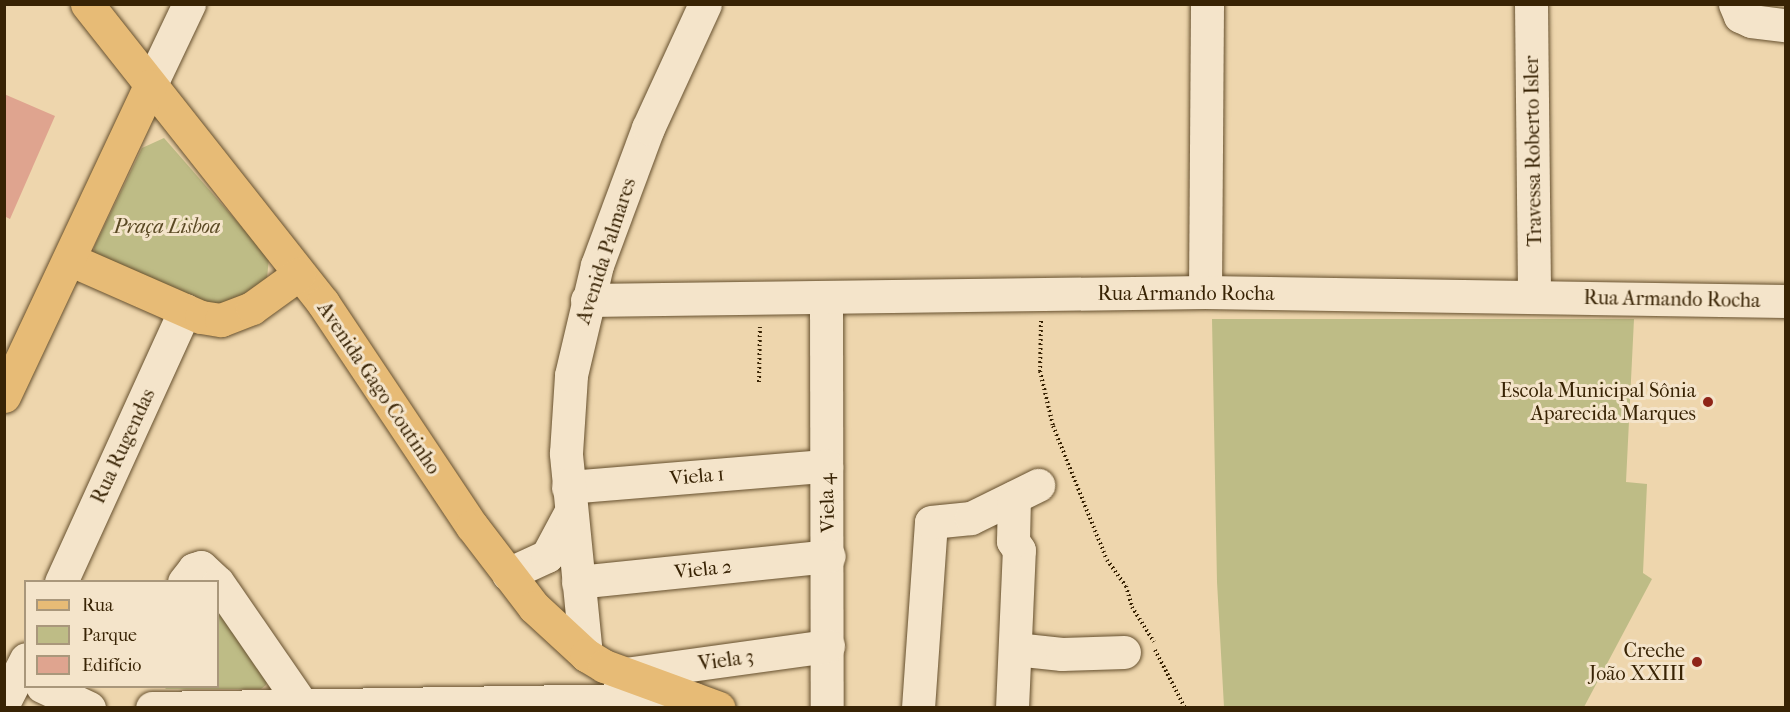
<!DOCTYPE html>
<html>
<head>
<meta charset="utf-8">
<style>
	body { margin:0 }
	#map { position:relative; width:1790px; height:712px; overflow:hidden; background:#eed6ad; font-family:"IM FELL French Canon",serif }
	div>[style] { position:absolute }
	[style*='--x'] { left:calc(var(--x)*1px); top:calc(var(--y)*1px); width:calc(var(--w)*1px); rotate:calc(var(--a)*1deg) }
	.green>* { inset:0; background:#bebc86 }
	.building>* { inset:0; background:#dfa48f }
	.path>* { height:4px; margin-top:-2px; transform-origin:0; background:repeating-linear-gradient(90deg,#382304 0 1.5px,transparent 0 4.5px) }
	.roads { filter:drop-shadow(0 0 2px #66502e) drop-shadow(0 0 2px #66502e) }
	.minor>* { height:33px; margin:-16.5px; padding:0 16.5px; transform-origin:16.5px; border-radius:16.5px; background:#f4e4ca }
	.major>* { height:33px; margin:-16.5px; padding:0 16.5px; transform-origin:16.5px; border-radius:16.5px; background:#e7bb76 }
	.dots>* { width:16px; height:16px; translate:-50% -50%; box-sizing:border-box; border:3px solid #f4e4ca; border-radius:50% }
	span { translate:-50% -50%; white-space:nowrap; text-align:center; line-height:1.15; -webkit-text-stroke:6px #f4e4ca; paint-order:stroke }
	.street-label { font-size:20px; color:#382304 }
	.park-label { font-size:20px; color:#5a4924; font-style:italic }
	.poi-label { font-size:20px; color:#382304 }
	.right { translate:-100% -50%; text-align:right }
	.frame { position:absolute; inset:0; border:6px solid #382304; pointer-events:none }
	.legend { position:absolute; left:24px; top:580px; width:195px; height:108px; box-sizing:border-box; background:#f4e4ca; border:2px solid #a9977b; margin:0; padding:8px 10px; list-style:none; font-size:18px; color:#382304 }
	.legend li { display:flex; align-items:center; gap:12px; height:30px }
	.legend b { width:30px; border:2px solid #a9977b }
</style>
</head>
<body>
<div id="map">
	<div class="green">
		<i style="clip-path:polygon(164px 138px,269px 258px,267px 278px,231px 303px,206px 304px,95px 257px,94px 247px,142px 148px)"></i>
		<i style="clip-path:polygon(1212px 319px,1634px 319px,1626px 482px,1647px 484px,1643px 573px,1652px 579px,1584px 707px,1224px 707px,1217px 582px)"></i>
		<i style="clip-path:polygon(218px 603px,268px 679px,266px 685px,261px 689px,166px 689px,164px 687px,218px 686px)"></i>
	</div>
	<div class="building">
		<i style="clip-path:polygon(4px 94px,55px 116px,10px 219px,4px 216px)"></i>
	</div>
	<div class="path">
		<i style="--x:1041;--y:321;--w:50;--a:91.1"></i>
		<i style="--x:1040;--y:371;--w:57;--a:76.7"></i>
		<i style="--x:1053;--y:426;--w:144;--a:68.1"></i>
		<i style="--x:1107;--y:560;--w:32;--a:54"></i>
		<i style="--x:1126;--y:586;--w:22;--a:74"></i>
		<i style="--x:1132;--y:607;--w:41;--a:57.8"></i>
		<i style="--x:759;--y:382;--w:55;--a:-89"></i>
		<i style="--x:1155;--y:650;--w:65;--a:62.7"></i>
	</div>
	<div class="roads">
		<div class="minor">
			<i style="--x:1531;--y:4;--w:293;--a:89.4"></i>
			<i style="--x:1735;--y:4;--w:13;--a:67"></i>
			<i style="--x:1740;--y:16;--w:12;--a:24"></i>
			<i style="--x:1751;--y:21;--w:35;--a:7"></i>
			<i style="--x:150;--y:86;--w:91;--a:-64.6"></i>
			<i style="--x:1205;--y:292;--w:288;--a:-89.6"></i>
			<i style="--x:826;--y:299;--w:409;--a:89.9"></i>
			<i style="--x:587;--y:300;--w:618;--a:-0.74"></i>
			<i style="--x:1205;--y:292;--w:581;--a:0.89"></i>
			<i style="--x:568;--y:487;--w:259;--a:-4.7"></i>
			<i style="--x:508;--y:574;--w:43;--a:-24.8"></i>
			<i style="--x:547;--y:556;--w:51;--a:-61.9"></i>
			<i style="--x:61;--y:582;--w:299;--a:-65.5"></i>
			<i style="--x:184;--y:582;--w:16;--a:-52"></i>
			<i style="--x:194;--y:569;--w:7;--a:-16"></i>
			<i style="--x:201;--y:567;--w:22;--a:43"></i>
			<i style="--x:578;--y:582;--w:252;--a:-5.9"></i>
			<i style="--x:218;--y:583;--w:150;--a:55.4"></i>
			<i style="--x:1015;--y:649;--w:47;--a:6.1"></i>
			<i style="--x:1062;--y:654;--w:62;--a:-1.8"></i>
			<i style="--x:586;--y:655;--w:203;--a:-95.7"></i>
			<i style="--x:566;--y:453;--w:78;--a:-86.3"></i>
			<i style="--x:571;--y:375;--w:113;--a:-76.7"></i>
			<i style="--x:597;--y:265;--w:146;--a:-69.6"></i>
			<i style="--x:648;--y:128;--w:136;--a:-65.3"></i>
			<i style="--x:625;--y:674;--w:205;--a:-7.9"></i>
			<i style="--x:42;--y:686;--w:52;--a:25.1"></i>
			<i style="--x:4;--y:702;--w:48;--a:-62.9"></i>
			<i style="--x:152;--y:708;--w:542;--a:-0.95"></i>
			<i style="--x:918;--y:708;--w:186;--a:-86"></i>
			<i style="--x:931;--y:522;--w:40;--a:-5.7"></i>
			<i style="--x:971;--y:518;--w:75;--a:-26.2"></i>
			<i style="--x:1012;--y:708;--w:158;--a:-87.5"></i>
			<i style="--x:1019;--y:550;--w:11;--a:-124"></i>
			<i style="--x:1013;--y:541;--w:44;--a:-88.7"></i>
		</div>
		<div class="major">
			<i style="--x:87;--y:4;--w:381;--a:51.7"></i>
			<i style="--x:323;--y:303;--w:268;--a:56.3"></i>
			<i style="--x:472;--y:526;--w:102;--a:52.6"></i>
			<i style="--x:534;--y:607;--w:71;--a:42.7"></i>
			<i style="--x:586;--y:655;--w:21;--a:31"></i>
			<i style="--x:604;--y:666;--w:122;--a:20.1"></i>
			<i style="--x:71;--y:260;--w:142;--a:23.7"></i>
			<i style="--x:201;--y:317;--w:20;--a:9"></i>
			<i style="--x:221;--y:320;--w:33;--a:-21"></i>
			<i style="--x:252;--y:308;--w:58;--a:-35.9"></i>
			<i style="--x:4;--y:396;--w:343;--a:-64.8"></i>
		</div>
	</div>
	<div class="dots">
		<i style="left:1708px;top:402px;background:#8f2418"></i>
		<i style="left:1697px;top:662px;background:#8f2418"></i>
	</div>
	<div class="street-label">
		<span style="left:1533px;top:151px;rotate:-91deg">Travessa Roberto Isler</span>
		<span style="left:606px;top:251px;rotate:-72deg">Avenida Palmares</span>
		<span style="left:1186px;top:293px">Rua Armando Rocha</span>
		<span style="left:1672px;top:299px;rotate:1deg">Rua Armando Rocha</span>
		<span style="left:379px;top:388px;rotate:56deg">Avenida Gago Coutinho</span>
		<span style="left:123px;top:446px;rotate:-65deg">Rua Rugendas</span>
		<span style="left:697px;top:476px;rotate:-5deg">Viela 1</span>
		<span style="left:827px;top:503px;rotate:-92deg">Viela 4</span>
		<span style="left:703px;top:569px;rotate:-6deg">Viela 2</span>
		<span style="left:726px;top:660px;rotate:-8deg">Viela 3</span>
	</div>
	<div class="park-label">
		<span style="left:167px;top:226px">Praça Lisboa</span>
	</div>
	<div class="poi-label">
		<span class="right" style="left:1696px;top:402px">Escola Municipal Sônia<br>Aparecida Marques</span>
		<span class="right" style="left:1685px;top:662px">Creche<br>João XXIII</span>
	</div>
	<div class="frame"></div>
	<ul class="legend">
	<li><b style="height:8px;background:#e7bb76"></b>Rua</li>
	<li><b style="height:16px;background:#bebc86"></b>Parque</li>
	<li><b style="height:16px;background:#dfa48f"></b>Edifício</li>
	</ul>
</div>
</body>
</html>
